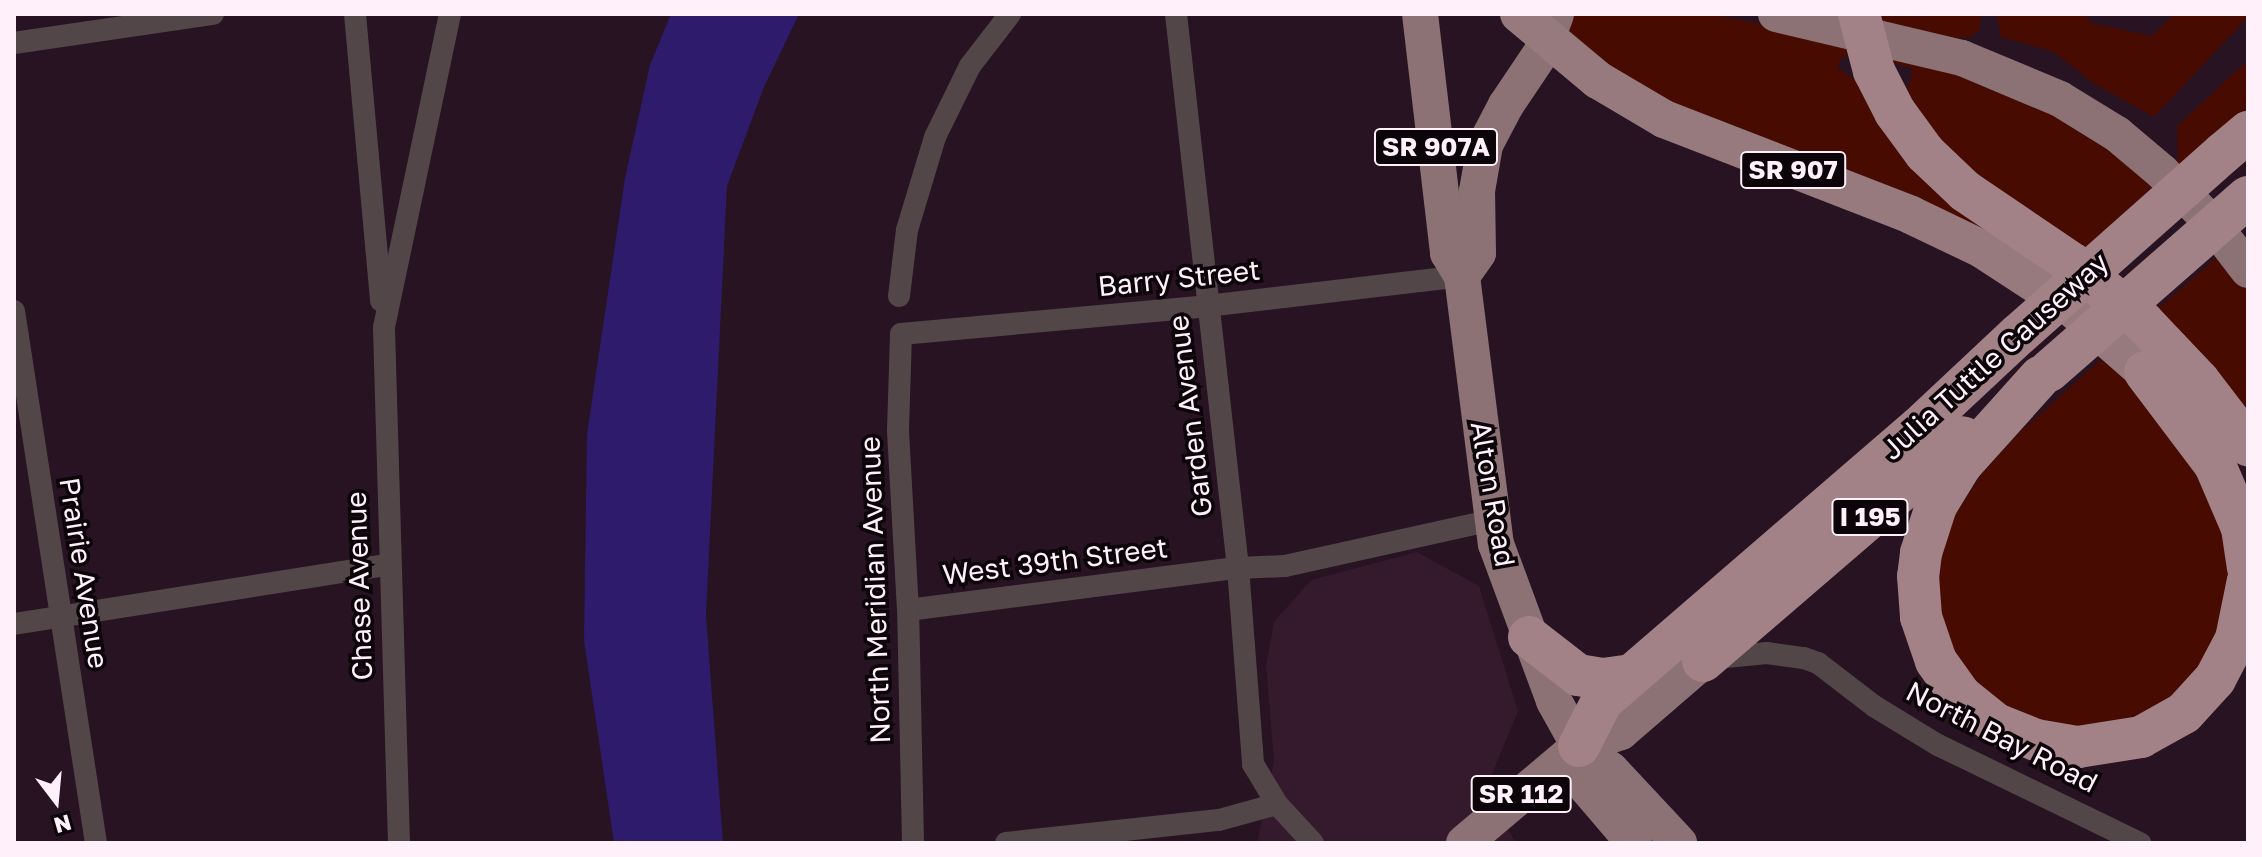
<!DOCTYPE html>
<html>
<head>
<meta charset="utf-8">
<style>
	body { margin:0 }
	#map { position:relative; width:2262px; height:857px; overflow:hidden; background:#271321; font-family:"Golos Text",sans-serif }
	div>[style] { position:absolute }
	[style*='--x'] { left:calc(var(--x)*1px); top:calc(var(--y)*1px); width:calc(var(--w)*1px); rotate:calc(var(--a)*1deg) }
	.built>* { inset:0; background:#341a2c }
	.green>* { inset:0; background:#470b02 }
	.water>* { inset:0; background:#2f1b6b }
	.minor>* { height:22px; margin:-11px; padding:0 11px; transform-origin:11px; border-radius:11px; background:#534648 }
	.primary>* { height:36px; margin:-18px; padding:0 18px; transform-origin:18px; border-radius:18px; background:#8c7175 }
	.trunk>* { height:38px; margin:-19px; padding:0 19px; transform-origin:19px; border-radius:19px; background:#977a7e }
	.motorway>* { height:42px; margin:-21px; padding:0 21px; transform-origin:21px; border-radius:21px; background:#a28287 }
	.motorway-bridge>* { height:42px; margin:-21px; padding:0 21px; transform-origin:21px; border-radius:21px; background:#a28287 }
	span { translate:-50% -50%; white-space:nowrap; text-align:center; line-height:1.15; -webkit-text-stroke:7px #0b0408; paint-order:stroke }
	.shield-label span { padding:2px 6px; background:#0b0408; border:2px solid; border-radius:6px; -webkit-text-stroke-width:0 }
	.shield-label { font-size:26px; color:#fff0f9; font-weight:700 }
	.street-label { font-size:28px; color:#fff0f9 }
	.frame { position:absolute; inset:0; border:16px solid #fff0f9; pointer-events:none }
	.north { position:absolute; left:16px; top:761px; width:80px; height:80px; -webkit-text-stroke:6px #0b0408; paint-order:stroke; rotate:164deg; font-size:22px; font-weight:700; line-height:32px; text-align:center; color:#fff0f9 }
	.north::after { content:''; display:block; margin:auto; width:28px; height:36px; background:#fff0f9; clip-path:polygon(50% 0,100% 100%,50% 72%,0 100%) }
</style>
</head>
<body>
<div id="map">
	<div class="built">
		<i style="clip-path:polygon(1417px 552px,1479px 586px,1518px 711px,1485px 791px,1516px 843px,1257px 843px,1274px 761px,1266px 665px,1274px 622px,1311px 580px)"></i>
	</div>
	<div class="green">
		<i style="clip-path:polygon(1572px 14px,1711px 14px,1819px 35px,1853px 51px,1840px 60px,1838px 68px,1864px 86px,2063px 273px,1666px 106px,1568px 36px)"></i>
		<i style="clip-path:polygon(1875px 14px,1981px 14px,1980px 28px,1973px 36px,1957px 39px,1875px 20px)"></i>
		<i style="clip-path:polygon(1996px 14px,2085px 14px,2091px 23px,2152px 36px,2174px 14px,2248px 14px,2248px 17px,2154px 117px,2093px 83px,2054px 52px,2001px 37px)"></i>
		<i style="clip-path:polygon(1883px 48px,2034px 94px,2165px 183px,2088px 252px,2019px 207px,1943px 147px,1905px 97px,1913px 69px,1887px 61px)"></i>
		<i style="clip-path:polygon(2248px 60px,2248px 107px,2178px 172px,2177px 126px)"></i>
		<i style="clip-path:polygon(2224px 251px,2248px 281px,2248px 425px,2154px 312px)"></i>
		<i style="clip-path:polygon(2109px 352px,2220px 495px,2235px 604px,2189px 694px,2108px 733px,2029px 725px,1960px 673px,1933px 604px,1945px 530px,1983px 472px,2019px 433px)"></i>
	</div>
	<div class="water">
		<i style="clip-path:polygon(671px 14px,799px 14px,764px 87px,727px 186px,706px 615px,723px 843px,614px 843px,584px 640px,587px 434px,625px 178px,650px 65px)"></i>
	</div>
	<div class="minor">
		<i style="--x:355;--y:14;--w:288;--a:84.8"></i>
		<i style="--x:1176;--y:14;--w:557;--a:83.61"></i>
		<i style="--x:1238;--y:568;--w:197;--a:85.6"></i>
		<i style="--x:1253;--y:764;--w:47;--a:59"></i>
		<i style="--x:14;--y:43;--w:201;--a:-8.3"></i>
		<i style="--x:899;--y:296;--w:66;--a:-83.1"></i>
		<i style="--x:907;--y:230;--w:97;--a:-73.2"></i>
		<i style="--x:935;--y:137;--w:79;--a:-63.8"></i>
		<i style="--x:970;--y:66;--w:66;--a:-52.4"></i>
		<i style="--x:14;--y:311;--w:538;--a:81.24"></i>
		<i style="--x:908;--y:610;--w:333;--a:-7.3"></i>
		<i style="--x:1238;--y:568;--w:47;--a:-2.4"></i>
		<i style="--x:1285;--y:566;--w:212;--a:-12.5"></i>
		<i style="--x:14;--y:624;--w:379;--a:-9"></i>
		<i style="--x:1716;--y:658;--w:51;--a:-5.6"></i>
		<i style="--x:1767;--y:653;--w:37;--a:8"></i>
		<i style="--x:1804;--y:658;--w:15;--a:20"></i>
		<i style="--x:1818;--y:663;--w:71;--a:37.5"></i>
		<i style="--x:1874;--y:706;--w:75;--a:31.4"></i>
		<i style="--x:1938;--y:745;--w:225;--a:25.9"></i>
		<i style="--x:399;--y:843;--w:516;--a:-91.67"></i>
		<i style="--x:384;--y:327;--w:320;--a:-78.1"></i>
		<i style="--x:913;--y:843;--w:233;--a:-91.2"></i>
		<i style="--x:908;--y:610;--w:180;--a:-93.2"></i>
		<i style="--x:898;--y:430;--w:96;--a:-88.2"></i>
		<i style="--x:901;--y:334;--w:307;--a:-5.2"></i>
		<i style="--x:1207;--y:306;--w:257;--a:-6.7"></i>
		<i style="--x:1006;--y:843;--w:214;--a:-6.2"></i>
		<i style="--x:1219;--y:820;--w:60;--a:-15.4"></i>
		<i style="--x:1277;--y:804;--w:53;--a:47.3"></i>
	</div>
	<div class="primary">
		<i style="--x:1420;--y:14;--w:241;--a:83.3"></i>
		<i style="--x:1448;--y:253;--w:27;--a:59"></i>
		<i style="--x:1462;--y:276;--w:270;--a:82.8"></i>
		<i style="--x:1496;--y:544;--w:167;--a:69.7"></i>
		<i style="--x:1554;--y:701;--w:51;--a:60.9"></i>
		<i style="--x:1579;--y:746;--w:43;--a:79.2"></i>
		<i style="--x:1587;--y:788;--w:72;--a:49.5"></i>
		<i style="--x:1776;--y:14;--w:191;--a:13.3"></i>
		<i style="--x:1962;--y:58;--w:106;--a:22.7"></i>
		<i style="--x:2060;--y:99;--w:67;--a:31.6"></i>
		<i style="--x:2117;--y:134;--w:59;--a:40.2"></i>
		<i style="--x:2162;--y:172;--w:71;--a:45.6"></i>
		<i style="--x:2212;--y:223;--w:59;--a:52.5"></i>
		<i style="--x:1462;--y:276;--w:28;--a:-55"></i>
		<i style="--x:1478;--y:253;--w:62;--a:-90.9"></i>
		<i style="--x:1477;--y:191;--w:47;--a:-80.1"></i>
		<i style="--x:1485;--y:145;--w:45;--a:-62.3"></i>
		<i style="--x:1506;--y:105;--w:66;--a:-56.1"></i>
		<i style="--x:1543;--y:50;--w:38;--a:-70"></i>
		<i style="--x:1579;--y:746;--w:40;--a:37"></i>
		<i style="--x:1611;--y:770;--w:100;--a:47"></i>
		<i style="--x:1464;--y:843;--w:150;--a:-40.1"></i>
		<i style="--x:1579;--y:746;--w:44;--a:-18.4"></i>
		<i style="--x:1621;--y:732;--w:108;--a:-40.9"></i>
	</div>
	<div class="trunk">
		<i style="--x:1519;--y:14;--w:103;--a:39.9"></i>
		<i style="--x:1598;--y:80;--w:77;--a:30.6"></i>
		<i style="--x:1664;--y:119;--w:265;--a:21.2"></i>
		<i style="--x:1911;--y:215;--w:79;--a:25.6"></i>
		<i style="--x:1982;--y:249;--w:108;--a:33.2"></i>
		<i style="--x:2072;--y:308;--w:97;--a:41.2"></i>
	</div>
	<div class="motorway">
		<i style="--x:1895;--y:112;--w:51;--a:53.8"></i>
		<i style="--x:1925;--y:153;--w:55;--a:43.5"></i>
		<i style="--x:1965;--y:191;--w:130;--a:34.1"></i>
		<i style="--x:2073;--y:264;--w:91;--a:39.6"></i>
		<i style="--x:2143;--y:322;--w:81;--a:46.5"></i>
		<i style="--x:2199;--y:381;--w:81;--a:52.6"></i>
		<i style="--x:2223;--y:153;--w:33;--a:-40"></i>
		<i style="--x:2145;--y:372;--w:116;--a:53"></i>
		<i style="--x:2215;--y:465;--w:69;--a:66.8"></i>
		<i style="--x:2242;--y:528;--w:40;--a:81.5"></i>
		<i style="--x:2040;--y:377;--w:118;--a:131.9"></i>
		<i style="--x:1961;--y:465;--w:48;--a:121.4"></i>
		<i style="--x:1936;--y:506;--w:49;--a:107.7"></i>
		<i style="--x:1921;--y:553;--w:23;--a:97"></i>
		<i style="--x:1918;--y:576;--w:41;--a:85.8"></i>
		<i style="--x:1921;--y:617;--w:46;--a:71.2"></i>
		<i style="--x:1936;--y:661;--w:43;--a:54.5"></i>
		<i style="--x:1961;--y:696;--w:45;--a:38.7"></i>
		<i style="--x:1996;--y:724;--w:43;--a:21.8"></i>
		<i style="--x:2036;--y:740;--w:43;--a:9.5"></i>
		<i style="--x:2078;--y:747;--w:64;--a:-9"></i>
		<i style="--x:2141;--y:737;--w:49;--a:-29.2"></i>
		<i style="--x:2184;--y:713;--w:46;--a:-47.6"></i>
		<i style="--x:2215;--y:679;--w:45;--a:-62.3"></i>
		<i style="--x:2236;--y:639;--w:60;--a:-78.5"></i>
		<i style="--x:1529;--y:637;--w:62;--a:37.8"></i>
		<i style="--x:1578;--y:675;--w:25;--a:9"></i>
		<i style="--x:1603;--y:679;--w:29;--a:-8"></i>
		<i style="--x:1703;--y:661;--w:343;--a:-40.7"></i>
		<i style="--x:1579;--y:746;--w:51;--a:-62.9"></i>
		<i style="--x:1602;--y:701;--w:428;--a:-40.8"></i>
		<i style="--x:1926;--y:421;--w:126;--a:-43.1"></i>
	</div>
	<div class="motorway-bridge">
		<i style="--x:1859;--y:14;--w:59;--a:75.3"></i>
		<i style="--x:1874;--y:71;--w:46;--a:62.9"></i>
		<i style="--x:2018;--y:335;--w:274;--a:-41.6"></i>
		<i style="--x:2049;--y:371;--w:264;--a:-41.2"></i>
	</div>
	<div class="shield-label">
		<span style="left:1436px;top:147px">SR 907A</span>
		<span style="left:1793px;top:170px">SR 907</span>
		<span style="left:1870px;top:517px">I 195</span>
		<span style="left:1521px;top:794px">SR 112</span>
	</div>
	<div class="street-label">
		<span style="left:1179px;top:278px;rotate:-6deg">Barry Street</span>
		<span style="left:1995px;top:356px;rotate:-42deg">Julia Tuttle Causeway</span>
		<span style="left:1190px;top:416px;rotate:-97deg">Garden Avenue</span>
		<span style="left:1493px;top:494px;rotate:80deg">Alton Road</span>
		<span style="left:1055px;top:561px;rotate:-7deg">West 39th Street</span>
		<span style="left:84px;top:573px;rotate:81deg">Prairie Avenue</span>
		<span style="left:359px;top:586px;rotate:-92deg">Chase Avenue</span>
		<span style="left:875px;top:590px;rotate:-92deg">North Meridian Avenue</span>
		<span style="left:2002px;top:737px;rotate:27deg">North Bay Road</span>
	</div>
	<div class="frame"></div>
	<div class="north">N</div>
</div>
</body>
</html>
